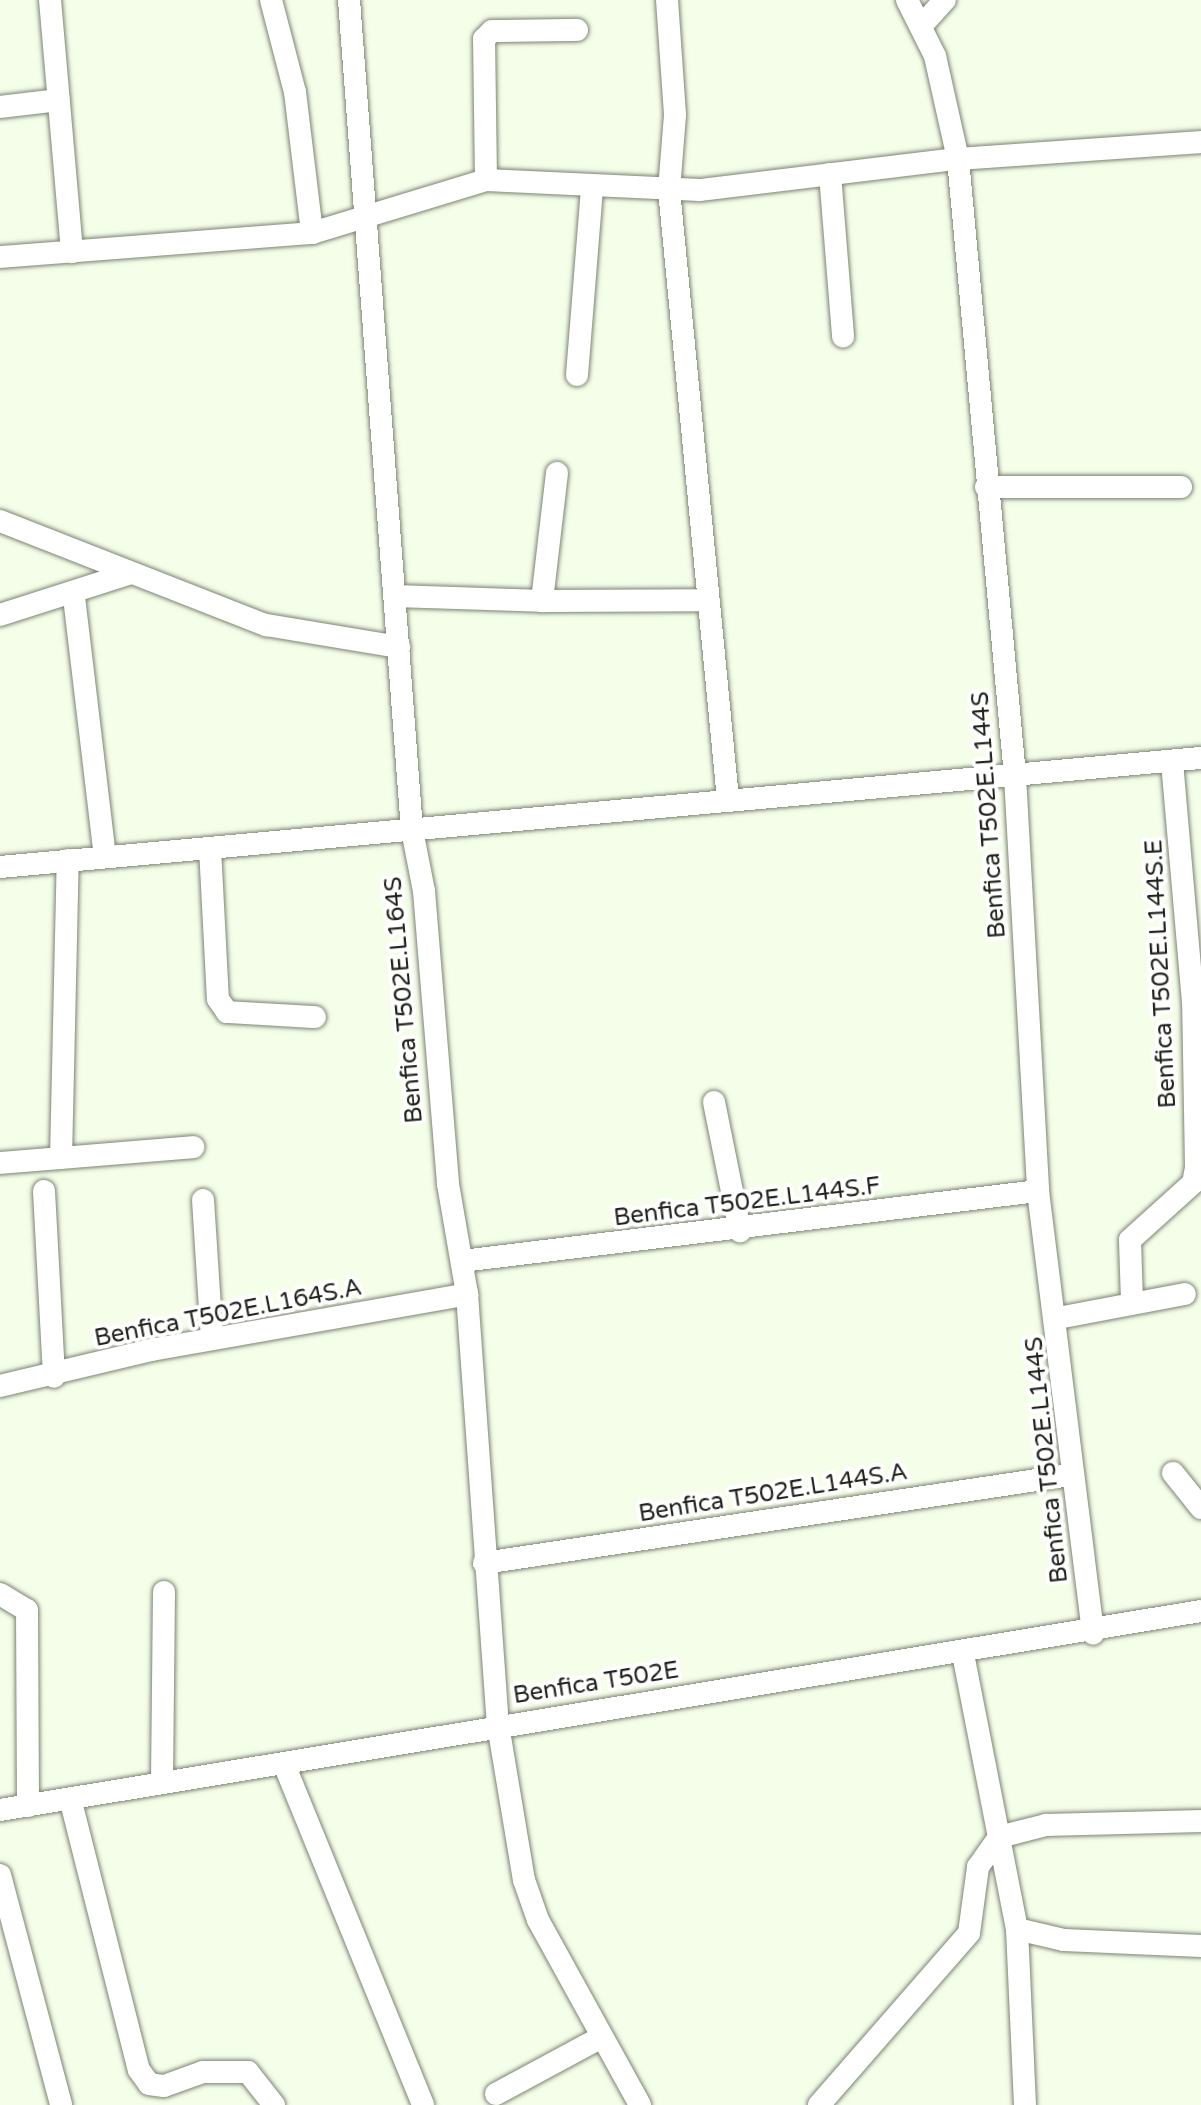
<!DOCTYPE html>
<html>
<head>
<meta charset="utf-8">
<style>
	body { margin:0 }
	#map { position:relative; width:1201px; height:2105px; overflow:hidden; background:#f4fee9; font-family:"Varela Round",sans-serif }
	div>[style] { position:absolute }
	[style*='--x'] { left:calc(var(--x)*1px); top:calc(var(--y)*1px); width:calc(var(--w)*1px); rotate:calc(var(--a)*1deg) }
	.roads { filter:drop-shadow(0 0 2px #7c8472) drop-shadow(0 0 2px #7c8472) }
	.street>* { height:22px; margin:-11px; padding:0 11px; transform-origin:11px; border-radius:11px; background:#fff }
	span { translate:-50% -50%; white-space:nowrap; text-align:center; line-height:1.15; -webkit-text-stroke:8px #fff; paint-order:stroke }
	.street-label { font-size:24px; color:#21241c }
</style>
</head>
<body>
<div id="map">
	<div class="roads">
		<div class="street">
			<i style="--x:50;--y:0;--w:253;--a:85"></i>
			<i style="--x:271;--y:0;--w:95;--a:75.4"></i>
			<i style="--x:295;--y:92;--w:142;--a:83.1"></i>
			<i style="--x:349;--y:0;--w:832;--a:85.66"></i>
			<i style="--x:412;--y:830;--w:62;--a:78.9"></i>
			<i style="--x:424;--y:891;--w:294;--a:85.3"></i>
			<i style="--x:448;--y:1184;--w:112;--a:80.2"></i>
			<i style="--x:467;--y:1294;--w:432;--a:85.9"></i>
			<i style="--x:498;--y:1725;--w:157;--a:80.5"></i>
			<i style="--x:524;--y:1880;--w:42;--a:70.7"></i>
			<i style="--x:538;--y:1920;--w:211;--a:61.1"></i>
			<i style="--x:667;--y:0;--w:115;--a:86"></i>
			<i style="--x:675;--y:115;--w:75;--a:94.6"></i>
			<i style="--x:669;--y:190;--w:612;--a:84.47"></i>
			<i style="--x:907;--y:0;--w:63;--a:63.4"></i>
			<i style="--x:935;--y:56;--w:106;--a:77.4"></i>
			<i style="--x:958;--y:159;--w:620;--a:84.72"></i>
			<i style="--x:1015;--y:776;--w:416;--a:86.8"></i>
			<i style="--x:1038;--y:1191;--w:446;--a:82.9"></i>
			<i style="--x:924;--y:23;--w:31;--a:-48"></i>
			<i style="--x:0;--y:107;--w:59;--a:-6.8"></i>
			<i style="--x:830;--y:174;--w:163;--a:85.4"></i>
			<i style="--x:486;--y:180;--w:141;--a:-90.8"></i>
			<i style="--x:484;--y:39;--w:11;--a:-45"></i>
			<i style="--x:492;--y:31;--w:85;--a:-0.7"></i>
			<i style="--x:0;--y:257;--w:313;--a:-4.4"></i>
			<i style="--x:312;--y:233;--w:182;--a:-16.9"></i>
			<i style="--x:486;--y:180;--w:214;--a:2.7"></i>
			<i style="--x:700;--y:190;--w:260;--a:-6.9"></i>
			<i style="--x:958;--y:159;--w:244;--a:-4"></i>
			<i style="--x:577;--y:375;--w:189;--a:-85.4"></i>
			<i style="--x:557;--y:473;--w:129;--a:96.7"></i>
			<i style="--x:542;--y:601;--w:166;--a:-0.3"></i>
			<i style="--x:986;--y:487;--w:195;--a:0"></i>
			<i style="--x:0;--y:521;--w:286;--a:21.4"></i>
			<i style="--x:266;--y:625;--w:135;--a:9.4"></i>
			<i style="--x:395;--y:596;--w:147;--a:1.9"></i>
			<i style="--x:74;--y:597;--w:261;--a:83.2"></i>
			<i style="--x:0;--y:615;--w:134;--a:-17.8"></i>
			<i style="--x:210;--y:848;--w:151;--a:87"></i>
			<i style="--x:218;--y:999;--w:16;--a:55"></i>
			<i style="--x:227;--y:1012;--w:88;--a:3.3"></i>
			<i style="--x:0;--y:867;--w:1206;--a:-5.19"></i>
			<i style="--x:714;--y:1102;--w:132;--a:78.6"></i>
			<i style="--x:61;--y:1158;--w:298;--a:-88.7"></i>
			<i style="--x:0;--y:1163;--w:194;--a:-4.7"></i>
			<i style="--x:44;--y:1191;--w:186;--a:86.9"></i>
			<i style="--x:203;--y:1200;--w:139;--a:86.3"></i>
			<i style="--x:462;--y:1261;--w:580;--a:-6.93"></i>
			<i style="--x:1132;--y:1301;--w:61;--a:-91.9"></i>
			<i style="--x:1130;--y:1240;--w:85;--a:-42.1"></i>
			<i style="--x:1193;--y:1183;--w:16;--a:-79"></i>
			<i style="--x:1196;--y:1167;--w:165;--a:-91"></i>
			<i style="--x:1193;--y:1002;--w:242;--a:-95"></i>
			<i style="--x:1058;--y:1318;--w:129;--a:-10.7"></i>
			<i style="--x:0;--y:1386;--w:155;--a:-13.4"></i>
			<i style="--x:151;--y:1350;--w:321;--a:-10"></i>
			<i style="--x:1173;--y:1473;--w:45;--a:51.3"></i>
			<i style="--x:484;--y:1563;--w:593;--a:-8.54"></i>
			<i style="--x:0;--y:1594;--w:31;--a:31"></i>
			<i style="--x:27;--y:1610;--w:196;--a:89.7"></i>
			<i style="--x:963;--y:1654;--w:280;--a:78.9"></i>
			<i style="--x:1017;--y:1929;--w:48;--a:13.2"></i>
			<i style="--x:1064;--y:1940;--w:137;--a:2.5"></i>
			<i style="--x:284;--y:1764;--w:368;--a:67.8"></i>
			<i style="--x:162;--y:1781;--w:189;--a:-89.4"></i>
			<i style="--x:71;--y:1802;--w:276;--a:75.8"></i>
			<i style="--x:139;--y:2070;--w:17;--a:54"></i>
			<i style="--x:149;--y:2084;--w:15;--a:8"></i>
			<i style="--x:164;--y:2086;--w:41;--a:-19.7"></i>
			<i style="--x:203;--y:2072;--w:45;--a:0"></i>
			<i style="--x:248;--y:2072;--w:42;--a:51.8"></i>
			<i style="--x:0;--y:1810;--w:1217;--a:-9.41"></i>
			<i style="--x:0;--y:1875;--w:238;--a:75.1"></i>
			<i style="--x:1017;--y:1929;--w:176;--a:87.4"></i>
			<i style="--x:496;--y:2094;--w:118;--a:-28.3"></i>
			<i style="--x:819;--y:2105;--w:228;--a:-48.9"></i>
			<i style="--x:969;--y:1933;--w:67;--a:-82.2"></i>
			<i style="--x:978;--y:1867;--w:37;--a:-55"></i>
			<i style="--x:999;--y:1837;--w:49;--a:-14.3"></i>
			<i style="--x:1046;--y:1825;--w:155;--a:-1.5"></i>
		</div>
	</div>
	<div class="street-label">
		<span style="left:989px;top:815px;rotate:-94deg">Benfica T502E.L144S</span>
		<span style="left:1161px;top:974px;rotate:-93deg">Benfica T502E.L144S.E</span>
		<span style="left:404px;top:1000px;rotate:-95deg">Benfica T502E.L164S</span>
		<span style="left:747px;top:1202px;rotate:-7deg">Benfica T502E.L144S.F</span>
		<span style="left:228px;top:1313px;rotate:-11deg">Benfica T502E.L164S.A</span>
		<span style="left:1047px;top:1460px;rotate:-96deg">Benfica T502E.L144S</span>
		<span style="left:773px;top:1493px;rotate:-9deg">Benfica T502E.L144S.A</span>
		<span style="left:596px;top:1683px;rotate:-9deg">Benfica T502E</span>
	</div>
</div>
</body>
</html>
